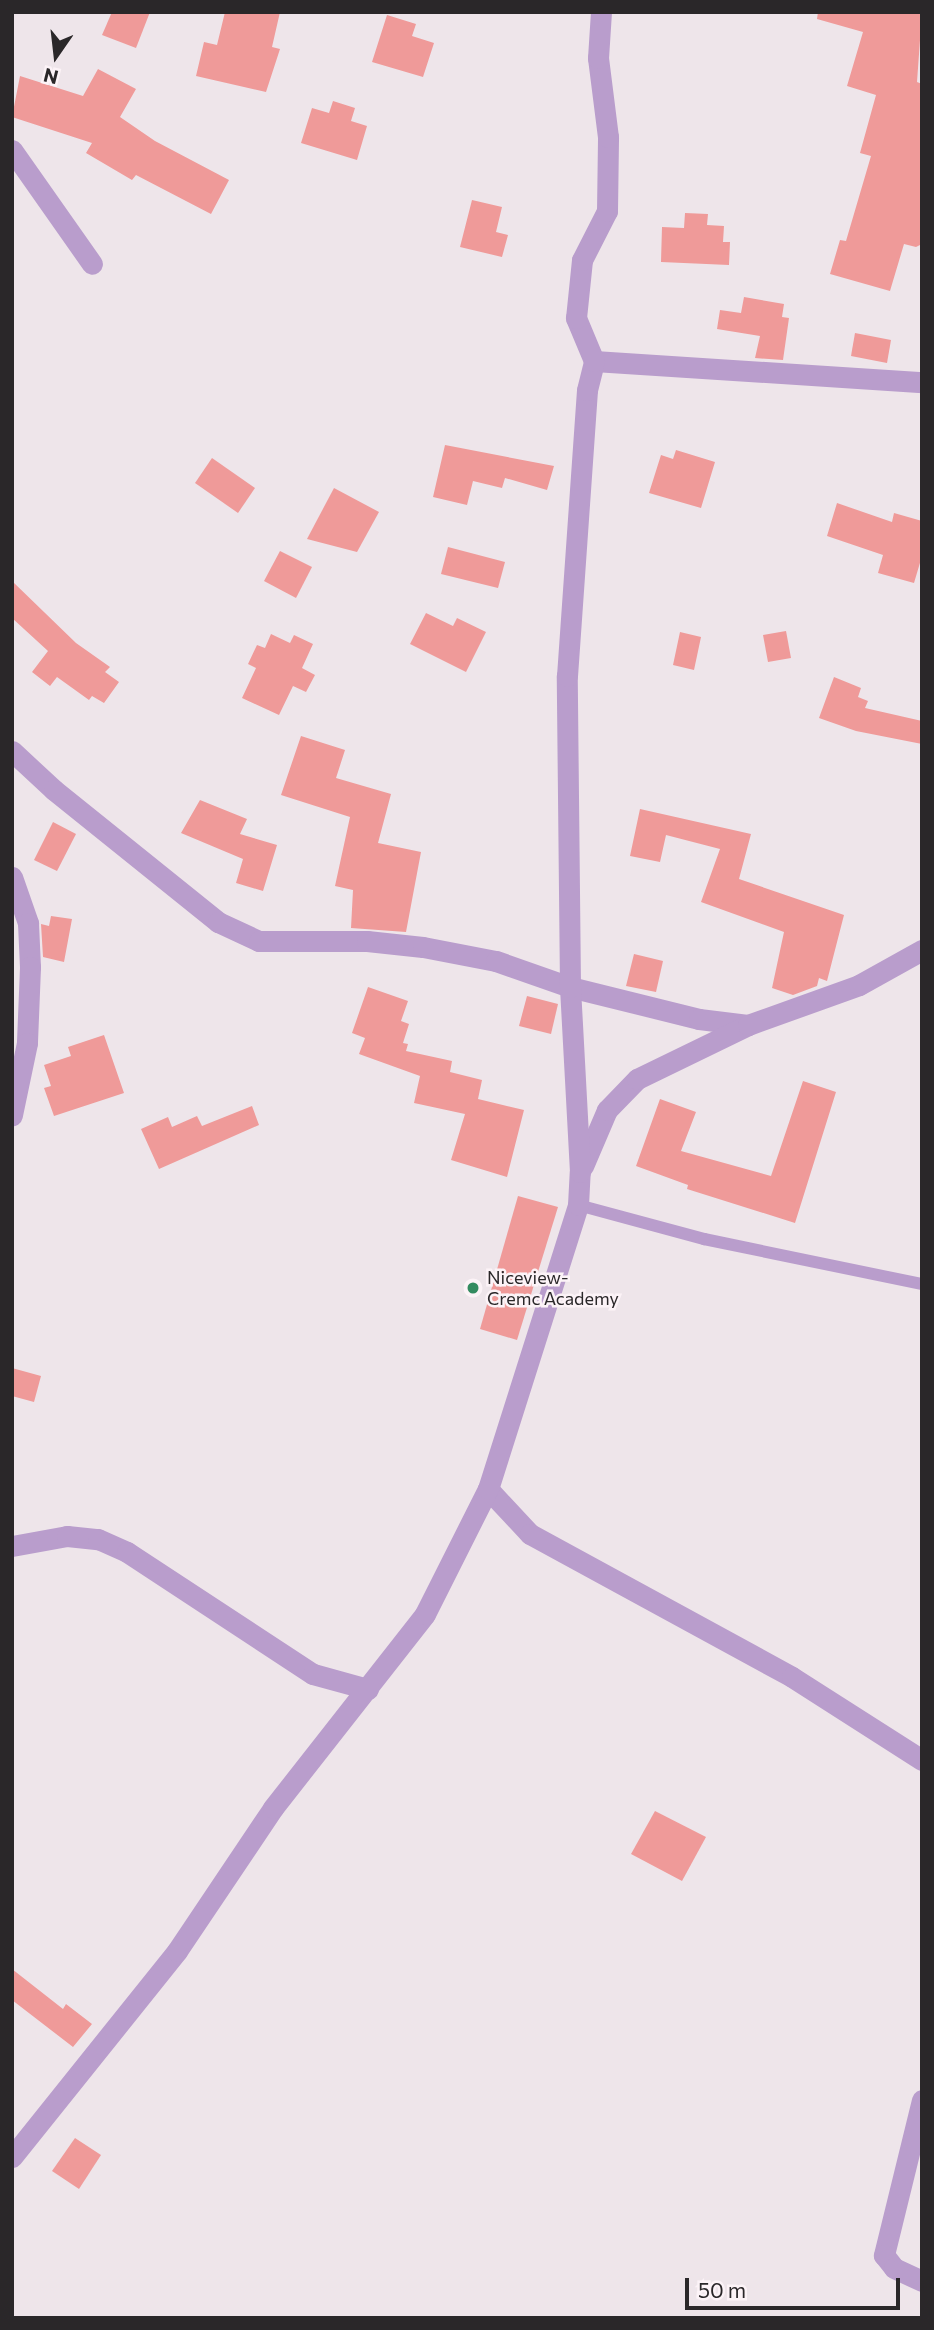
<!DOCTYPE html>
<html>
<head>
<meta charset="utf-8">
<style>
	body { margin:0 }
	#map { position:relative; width:934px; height:2330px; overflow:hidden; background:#eee5ea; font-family:Commissioner,sans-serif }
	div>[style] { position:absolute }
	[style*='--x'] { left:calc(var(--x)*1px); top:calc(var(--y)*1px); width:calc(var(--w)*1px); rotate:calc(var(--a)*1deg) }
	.building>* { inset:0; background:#ef9a99 }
	.service>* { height:12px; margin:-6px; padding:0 6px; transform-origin:6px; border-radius:6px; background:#b99dcc }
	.minor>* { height:21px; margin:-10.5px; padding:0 10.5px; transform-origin:10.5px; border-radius:10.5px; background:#b99dcc }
	.dots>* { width:19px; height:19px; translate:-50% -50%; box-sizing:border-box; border:4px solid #fcf3f7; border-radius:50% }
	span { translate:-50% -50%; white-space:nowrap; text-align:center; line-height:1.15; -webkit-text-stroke:5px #fcf3f7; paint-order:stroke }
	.poi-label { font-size:18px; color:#2a2729 }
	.left { translate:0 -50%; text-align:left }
	.frame { position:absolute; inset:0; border:14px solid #2a2729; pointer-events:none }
	.north { position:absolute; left:21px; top:21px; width:70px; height:70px; -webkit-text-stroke:5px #fcf3f7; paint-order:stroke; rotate:194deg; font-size:19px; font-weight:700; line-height:28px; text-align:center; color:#2a2729 }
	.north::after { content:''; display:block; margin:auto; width:24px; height:32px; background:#2a2729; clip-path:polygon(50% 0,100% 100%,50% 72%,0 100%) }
	.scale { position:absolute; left:685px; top:2278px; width:215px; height:32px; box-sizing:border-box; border:4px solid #2a2729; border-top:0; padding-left:9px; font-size:21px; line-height:24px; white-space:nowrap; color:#2a2729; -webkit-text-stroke:5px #fcf3f7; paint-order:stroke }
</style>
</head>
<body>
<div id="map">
	<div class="building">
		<i style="clip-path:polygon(112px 12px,150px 12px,136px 48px,102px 35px)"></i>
		<i style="clip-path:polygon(225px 12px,280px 12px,272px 47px,280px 49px,266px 92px,196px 76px,204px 42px,217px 45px)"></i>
		<i style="clip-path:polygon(818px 12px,922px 12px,917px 82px,922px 84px,922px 244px,916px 247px,904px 244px,890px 291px,830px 274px,840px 240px,846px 241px,871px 156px,860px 153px,876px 95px,847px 86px,863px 32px,817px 19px)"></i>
		<i style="clip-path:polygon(387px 15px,416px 24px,412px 36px,434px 43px,423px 77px,372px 62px)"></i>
		<i style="clip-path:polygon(98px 69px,136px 89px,120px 117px,155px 141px,229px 180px,211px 214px,136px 175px,132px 180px,86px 153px,92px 143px,12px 117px,20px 76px,83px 96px)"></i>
		<i style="clip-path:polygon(333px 101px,355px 108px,351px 121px,367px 126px,357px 160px,301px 143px,312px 108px,329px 113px)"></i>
		<i style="clip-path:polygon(472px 200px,502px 207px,496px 232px,508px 235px,502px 257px,460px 247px)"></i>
		<i style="clip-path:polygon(685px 213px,708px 214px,707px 225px,724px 226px,723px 242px,730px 242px,729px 265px,661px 262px,662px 227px,684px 228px)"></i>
		<i style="clip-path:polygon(744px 297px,784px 304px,782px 317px,789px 318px,783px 360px,755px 358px,760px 336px,717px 329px,720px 310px,741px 313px)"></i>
		<i style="clip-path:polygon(855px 333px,891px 340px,887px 363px,851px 356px)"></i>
		<i style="clip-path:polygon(445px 445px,554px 466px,547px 490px,505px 478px,502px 488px,473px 481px,467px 505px,433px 497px)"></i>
		<i style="clip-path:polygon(676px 450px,715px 462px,701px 508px,649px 493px,661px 455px,673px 459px)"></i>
		<i style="clip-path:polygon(212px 458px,255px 488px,238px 513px,195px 483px)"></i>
		<i style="clip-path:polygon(334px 488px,379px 512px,357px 552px,307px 539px)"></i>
		<i style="clip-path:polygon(837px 503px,892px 522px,894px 513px,922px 521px,922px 556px,914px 583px,878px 573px,883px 555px,827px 536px)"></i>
		<i style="clip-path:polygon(448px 547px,505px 562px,498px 588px,441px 574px)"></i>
		<i style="clip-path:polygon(280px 551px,312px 567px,296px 598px,264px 581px)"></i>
		<i style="clip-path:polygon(12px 581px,76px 643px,110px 667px,105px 672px,119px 682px,104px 703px,92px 696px,89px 700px,57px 677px,50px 686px,32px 672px,48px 651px,12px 618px)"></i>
		<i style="clip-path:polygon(426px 613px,453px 626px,457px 618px,486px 632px,466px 672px,410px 644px)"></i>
		<i style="clip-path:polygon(786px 631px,791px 658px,768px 662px,763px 635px)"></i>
		<i style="clip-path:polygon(680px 632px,701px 637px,694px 670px,673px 665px)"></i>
		<i style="clip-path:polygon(271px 634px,290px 643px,294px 635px,313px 644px,302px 668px,315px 675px,306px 692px,293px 686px,279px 715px,242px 698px,256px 668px,248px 664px,257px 645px,265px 648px)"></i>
		<i style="clip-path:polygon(834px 677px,861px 688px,858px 697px,868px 701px,865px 708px,922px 721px,922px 744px,856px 731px,819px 718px)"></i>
		<i style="clip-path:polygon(301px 736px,345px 750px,336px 778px,391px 794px,378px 843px,421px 852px,406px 932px,351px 928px,353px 890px,335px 886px,350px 817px,281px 795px)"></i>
		<i style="clip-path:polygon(200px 800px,247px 819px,240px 834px,277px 845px,263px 891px,236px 883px,243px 859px,181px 833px)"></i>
		<i style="clip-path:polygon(640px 809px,751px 834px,739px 879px,844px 915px,827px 981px,819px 978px,817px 986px,793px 995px,772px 988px,784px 932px,701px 902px,720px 849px,666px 835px,660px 862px,630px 856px)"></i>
		<i style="clip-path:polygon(53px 822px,76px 834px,57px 871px,34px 860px)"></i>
		<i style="clip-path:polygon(51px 916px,72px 919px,64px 962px,43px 957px,41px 924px,49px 926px)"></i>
		<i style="clip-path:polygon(634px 954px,663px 961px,656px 992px,626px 986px)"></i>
		<i style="clip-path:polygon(368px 987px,408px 1001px,401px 1021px,409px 1024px,403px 1043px,408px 1044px,406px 1051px,452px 1061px,450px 1072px,482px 1080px,478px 1099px,524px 1110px,507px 1177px,451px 1160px,465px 1114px,414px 1103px,420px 1076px,359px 1054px,365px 1038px,352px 1033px)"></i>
		<i style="clip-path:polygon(527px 996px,558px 1004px,551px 1034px,519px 1026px)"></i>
		<i style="clip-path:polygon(104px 1035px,124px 1093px,54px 1116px,44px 1088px,51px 1086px,44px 1065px,71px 1056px,68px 1047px)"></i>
		<i style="clip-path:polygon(803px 1081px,836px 1092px,795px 1223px,687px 1189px,688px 1185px,636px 1166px,660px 1099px,696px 1112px,681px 1151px,771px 1176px)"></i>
		<i style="clip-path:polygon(252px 1106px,259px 1125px,159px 1169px,141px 1129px,168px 1117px,172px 1127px,197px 1116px,202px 1126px)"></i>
		<i style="clip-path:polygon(518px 1196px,558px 1207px,517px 1340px,480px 1329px)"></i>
		<i style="clip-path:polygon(12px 1368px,41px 1376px,34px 1402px,12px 1396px)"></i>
		<i style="clip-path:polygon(655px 1811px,706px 1837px,682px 1881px,631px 1854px)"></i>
		<i style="clip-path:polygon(12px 1969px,63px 2009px,66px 2004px,92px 2024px,73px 2047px,12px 2000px)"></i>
		<i style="clip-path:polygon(75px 2138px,101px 2155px,79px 2189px,52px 2171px)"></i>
	</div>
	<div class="service">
		<i style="--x:578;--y:1205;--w:131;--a:15.1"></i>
		<i style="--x:704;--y:1239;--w:223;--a:11.7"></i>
	</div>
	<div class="minor">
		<i style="--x:12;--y:150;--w:139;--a:54.9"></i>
		<i style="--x:594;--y:361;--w:329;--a:3.7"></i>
		<i style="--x:12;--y:751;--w:57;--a:42.9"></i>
		<i style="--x:54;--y:790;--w:211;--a:38.8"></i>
		<i style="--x:218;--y:922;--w:45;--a:24.9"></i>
		<i style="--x:259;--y:941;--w:108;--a:0"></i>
		<i style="--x:367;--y:941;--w:56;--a:6.1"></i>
		<i style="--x:423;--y:947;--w:74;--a:10.9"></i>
		<i style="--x:496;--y:961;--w:78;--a:19.4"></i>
		<i style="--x:570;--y:987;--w:133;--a:13.9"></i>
		<i style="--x:699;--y:1019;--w:49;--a:7"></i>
		<i style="--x:12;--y:877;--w:49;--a:70.8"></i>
		<i style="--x:28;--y:923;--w:44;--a:87.4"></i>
		<i style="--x:30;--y:967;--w:76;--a:92.3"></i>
		<i style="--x:27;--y:1043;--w:74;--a:101.8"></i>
		<i style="--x:583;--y:1166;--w:61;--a:-66.8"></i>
		<i style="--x:607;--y:1110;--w:43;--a:-45.9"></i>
		<i style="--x:637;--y:1079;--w:123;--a:-25.9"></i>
		<i style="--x:748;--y:1025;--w:118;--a:-19.8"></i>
		<i style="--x:859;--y:985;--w:72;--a:-29.1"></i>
		<i style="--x:488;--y:1489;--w:62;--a:47"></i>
		<i style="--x:530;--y:1534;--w:298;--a:28.6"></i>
		<i style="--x:792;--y:1677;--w:154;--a:32.6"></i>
		<i style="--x:12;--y:1546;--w:56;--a:-10.3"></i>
		<i style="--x:67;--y:1536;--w:31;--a:6"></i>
		<i style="--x:98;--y:1539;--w:32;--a:24"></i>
		<i style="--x:127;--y:1552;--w:222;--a:33.3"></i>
		<i style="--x:313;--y:1674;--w:57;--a:15.3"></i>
		<i style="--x:922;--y:2100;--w:160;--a:103.8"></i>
		<i style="--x:884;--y:2255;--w:16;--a:52"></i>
		<i style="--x:894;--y:2268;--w:31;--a:25"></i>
		<i style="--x:12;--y:2157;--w:264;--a:-51.3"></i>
		<i style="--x:177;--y:1951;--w:172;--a:-56.1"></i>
		<i style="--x:273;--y:1808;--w:246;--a:-51.9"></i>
		<i style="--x:425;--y:1614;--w:140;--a:-63.3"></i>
		<i style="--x:488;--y:1489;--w:298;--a:-72.4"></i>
		<i style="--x:578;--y:1205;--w:33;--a:-87"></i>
		<i style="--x:580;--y:1172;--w:185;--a:-93.1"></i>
		<i style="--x:570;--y:987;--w:311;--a:-90.6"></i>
		<i style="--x:567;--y:676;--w:287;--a:-86"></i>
		<i style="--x:587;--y:390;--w:30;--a:-76"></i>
		<i style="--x:594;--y:361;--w:47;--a:-112.7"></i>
		<i style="--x:576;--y:318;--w:58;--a:-84.1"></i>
		<i style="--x:582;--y:260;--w:55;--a:-63"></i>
		<i style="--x:607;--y:211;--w:74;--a:-89.2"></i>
		<i style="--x:608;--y:137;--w:80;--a:-97.2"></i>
		<i style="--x:598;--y:58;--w:46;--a:-86.3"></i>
	</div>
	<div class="dots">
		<i style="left:473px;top:1288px;background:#338b60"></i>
	</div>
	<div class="poi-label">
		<span class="left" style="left:487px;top:1288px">Niceview-<br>Cremc Academy</span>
	</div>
	<div class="frame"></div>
	<div class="north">N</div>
	<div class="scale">50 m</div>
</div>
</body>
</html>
